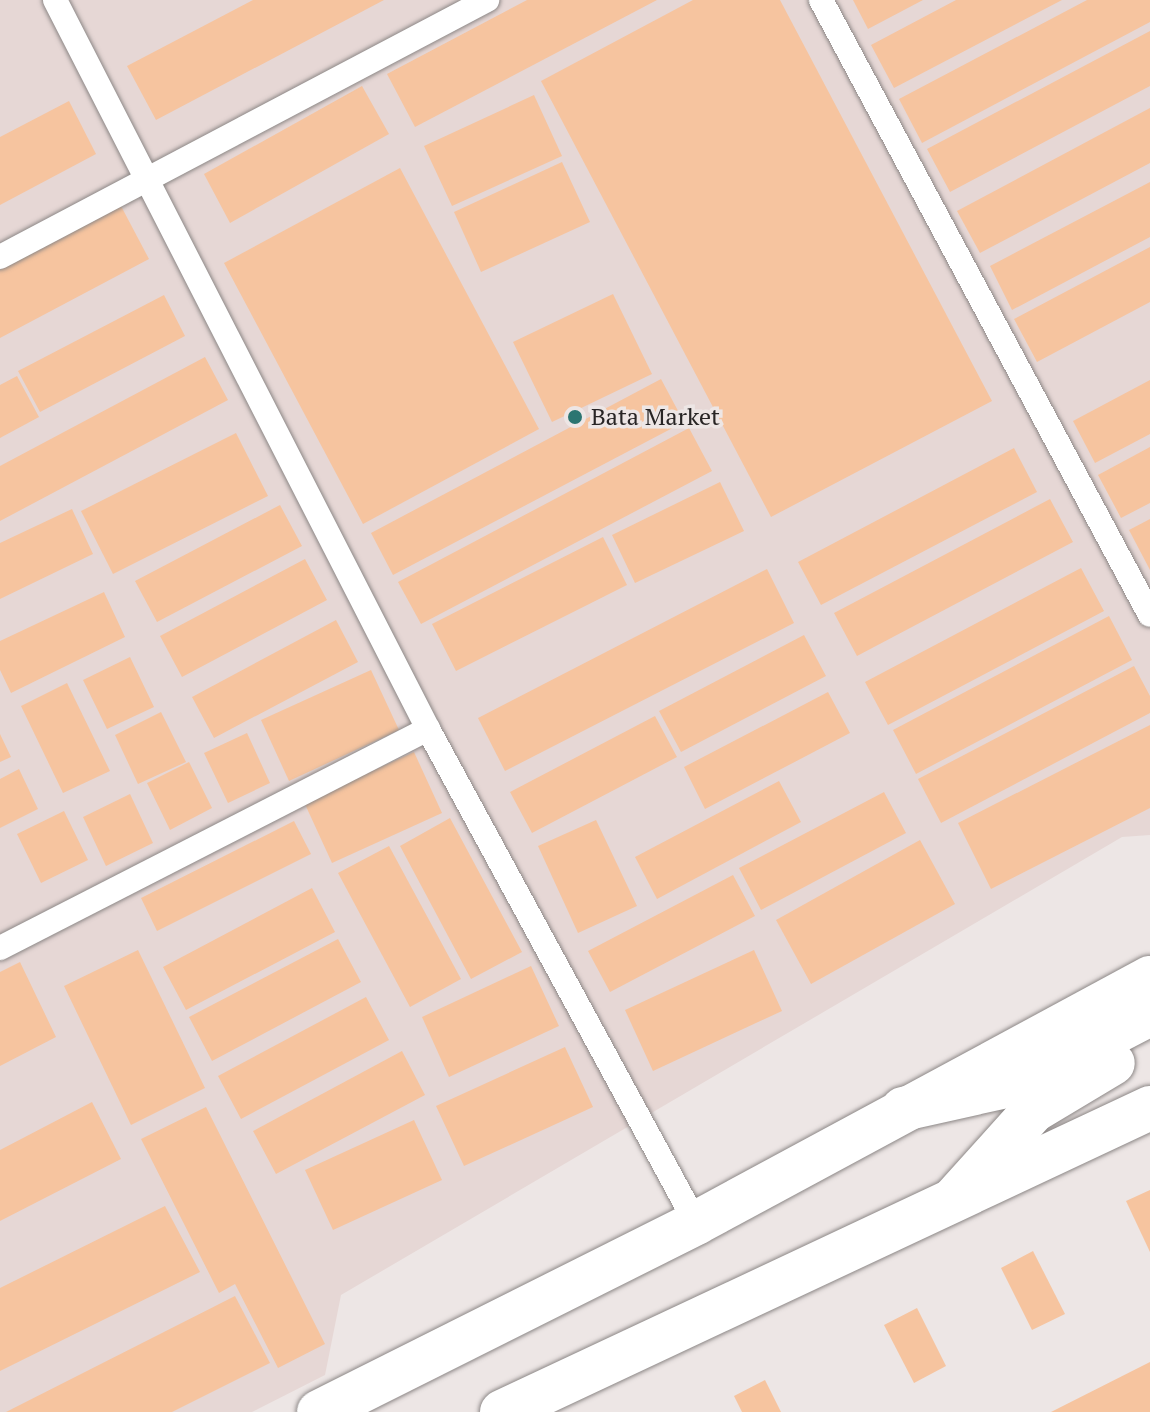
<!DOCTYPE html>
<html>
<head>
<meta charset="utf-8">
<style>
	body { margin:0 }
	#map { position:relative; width:1150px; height:1412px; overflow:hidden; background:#ede6e5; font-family:"PT Serif",serif }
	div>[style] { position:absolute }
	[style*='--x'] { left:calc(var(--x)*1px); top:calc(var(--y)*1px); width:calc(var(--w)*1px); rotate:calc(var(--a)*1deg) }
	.built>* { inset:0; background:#e6d7d5 }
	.building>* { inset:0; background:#f6c49f }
	.roads { filter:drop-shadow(0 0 2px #8c8786) drop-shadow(0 0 2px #8c8786) }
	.lane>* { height:24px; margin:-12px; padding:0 12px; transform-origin:12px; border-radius:12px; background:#fff }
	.secondary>* { height:44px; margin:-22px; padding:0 22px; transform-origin:22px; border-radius:22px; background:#fff }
	.primary>* { height:44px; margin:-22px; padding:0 22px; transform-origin:22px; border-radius:22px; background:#fff }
	.dots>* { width:22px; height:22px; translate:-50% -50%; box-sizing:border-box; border:4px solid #ede6e5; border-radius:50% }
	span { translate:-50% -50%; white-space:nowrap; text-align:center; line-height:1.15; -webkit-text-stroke:7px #ede6e5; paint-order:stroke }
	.poi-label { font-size:24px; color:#282525 }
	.left { translate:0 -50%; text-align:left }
</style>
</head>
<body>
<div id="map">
	<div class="built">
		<i style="clip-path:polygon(0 0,1150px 0,1150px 835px,1122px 837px,341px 1295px,325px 1375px,252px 1412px,0 1412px)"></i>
	</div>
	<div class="building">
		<i style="clip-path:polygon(253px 0,384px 0,156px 120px,127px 66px)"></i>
		<i style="clip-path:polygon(527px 0,657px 0,415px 127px,387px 74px)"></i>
		<i style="clip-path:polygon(693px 0,780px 0,992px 401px,771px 517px,541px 81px)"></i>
		<i style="clip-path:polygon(853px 0,923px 0,868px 29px)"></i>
		<i style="clip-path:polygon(956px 0,1062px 0,894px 88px,871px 45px)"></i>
		<i style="clip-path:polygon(1087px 0,1150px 0,1150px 22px,922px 143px,899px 99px)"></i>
		<i style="clip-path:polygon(1150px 31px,1150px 86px,950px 192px,927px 149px)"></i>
		<i style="clip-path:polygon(362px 86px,389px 134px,230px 223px,204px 174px)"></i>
		<i style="clip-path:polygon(534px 95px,562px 156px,452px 206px,424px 146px)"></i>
		<i style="clip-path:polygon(69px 101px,96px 154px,0 205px,0 137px)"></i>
		<i style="clip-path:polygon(1150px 108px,1150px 163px,980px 253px,957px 211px)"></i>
		<i style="clip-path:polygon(562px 162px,590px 222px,481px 272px,454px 212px)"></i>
		<i style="clip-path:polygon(400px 168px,539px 429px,363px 524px,224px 263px)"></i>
		<i style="clip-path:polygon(1150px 182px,1150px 237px,1012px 310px,990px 266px)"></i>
		<i style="clip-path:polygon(121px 206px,149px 259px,0 338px,0 270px)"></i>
		<i style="clip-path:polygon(1150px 247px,1150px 302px,1037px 362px,1014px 319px)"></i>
		<i style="clip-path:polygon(613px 294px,652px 374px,552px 422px,513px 342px)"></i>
		<i style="clip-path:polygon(164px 295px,185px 336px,40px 412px,18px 371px)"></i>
		<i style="clip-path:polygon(205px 357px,228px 400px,0 521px,0 466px)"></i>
		<i style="clip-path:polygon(17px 376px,39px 417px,0 438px,0 385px)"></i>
		<i style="clip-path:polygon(661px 379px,684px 422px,393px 575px,371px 533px)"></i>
		<i style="clip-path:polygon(1150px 380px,1150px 434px,1095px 463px,1073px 421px)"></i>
		<i style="clip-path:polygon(689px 428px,712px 471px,421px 624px,398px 582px)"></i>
		<i style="clip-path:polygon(236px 433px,268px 496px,113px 574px,81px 511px)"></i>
		<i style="clip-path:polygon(1150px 447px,1150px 503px,1121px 518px,1098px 475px)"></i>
		<i style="clip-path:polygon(1014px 448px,1037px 492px,821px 605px,798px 562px)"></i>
		<i style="clip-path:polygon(720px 482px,744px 531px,635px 583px,612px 535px)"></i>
		<i style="clip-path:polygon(1050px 499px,1073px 542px,857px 656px,834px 613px)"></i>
		<i style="clip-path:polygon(280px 505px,302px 546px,157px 622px,135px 581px)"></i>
		<i style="clip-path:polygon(72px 509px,93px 554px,0 599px,0 543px)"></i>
		<i style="clip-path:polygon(1150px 519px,1150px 570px,1129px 530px)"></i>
		<i style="clip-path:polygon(603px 537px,627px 585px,456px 671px,432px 624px)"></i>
		<i style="clip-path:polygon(305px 559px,327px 600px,182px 677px,160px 636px)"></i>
		<i style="clip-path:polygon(1081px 568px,1104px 611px,888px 725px,865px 682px)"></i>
		<i style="clip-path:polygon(767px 569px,794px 623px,505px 771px,478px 718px)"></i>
		<i style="clip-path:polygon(104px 592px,125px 637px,11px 693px,0 670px,0 641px)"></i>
		<i style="clip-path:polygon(1109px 616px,1132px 660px,916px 774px,893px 730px)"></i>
		<i style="clip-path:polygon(336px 620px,358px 662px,214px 738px,192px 697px)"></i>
		<i style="clip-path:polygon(804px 635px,826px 676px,681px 752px,659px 711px)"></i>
		<i style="clip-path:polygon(130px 657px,154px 707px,107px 729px,83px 680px)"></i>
		<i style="clip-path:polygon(1134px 666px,1150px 696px,1150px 713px,941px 823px,918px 779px)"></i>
		<i style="clip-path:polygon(371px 670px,399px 730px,289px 781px,261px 720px)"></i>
		<i style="clip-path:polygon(67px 683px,110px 771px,63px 793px,21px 706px)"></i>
		<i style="clip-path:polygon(828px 692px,850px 733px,705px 809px,684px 767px)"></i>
		<i style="clip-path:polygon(161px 712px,186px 762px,138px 784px,115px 735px)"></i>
		<i style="clip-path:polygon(655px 716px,677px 757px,532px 833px,510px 792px)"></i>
		<i style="clip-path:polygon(1150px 725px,1150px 808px,991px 889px,958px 823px)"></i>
		<i style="clip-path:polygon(247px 733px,270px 783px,228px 803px,204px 753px)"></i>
		<i style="clip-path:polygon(0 734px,11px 757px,0 762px)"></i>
		<i style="clip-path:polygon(414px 752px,442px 813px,332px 863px,304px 802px)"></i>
		<i style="clip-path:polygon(189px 762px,212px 808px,170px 830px,147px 783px)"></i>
		<i style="clip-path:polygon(19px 769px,38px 809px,0 828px,0 779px)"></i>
		<i style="clip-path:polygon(779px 781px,801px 822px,657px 899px,635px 857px)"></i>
		<i style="clip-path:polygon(884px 792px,906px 833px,761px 910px,739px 868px)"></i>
		<i style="clip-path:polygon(130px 794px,153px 843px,106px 866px,83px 817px)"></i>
		<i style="clip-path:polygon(64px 811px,88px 860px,41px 883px,17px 834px)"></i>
		<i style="clip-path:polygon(450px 818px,522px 952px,471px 979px,400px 846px)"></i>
		<i style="clip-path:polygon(596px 820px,637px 906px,578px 933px,538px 846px)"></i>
		<i style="clip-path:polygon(294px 821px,311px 854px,157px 931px,141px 898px)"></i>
		<i style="clip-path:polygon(920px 840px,955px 904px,811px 984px,776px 920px)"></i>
		<i style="clip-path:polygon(389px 846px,461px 979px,410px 1007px,338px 873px)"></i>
		<i style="clip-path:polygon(733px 875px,755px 916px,610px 992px,588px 951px)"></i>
		<i style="clip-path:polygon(312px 888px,335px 932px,186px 1010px,163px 967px)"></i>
		<i style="clip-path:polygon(338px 939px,361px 982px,212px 1061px,189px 1017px)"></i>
		<i style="clip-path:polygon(138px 950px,205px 1088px,131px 1125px,64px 986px)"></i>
		<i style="clip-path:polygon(754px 950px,782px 1011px,653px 1071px,625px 1010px)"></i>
		<i style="clip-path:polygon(20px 962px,56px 1037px,0 1066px,0 972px)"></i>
		<i style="clip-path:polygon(531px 966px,559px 1026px,449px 1077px,422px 1017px)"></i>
		<i style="clip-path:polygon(366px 997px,389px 1040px,241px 1119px,218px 1076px)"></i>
		<i style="clip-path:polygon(565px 1047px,593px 1107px,464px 1166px,436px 1106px)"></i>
		<i style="clip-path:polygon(402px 1051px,425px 1095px,276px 1174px,253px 1131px)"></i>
		<i style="clip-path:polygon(92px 1102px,121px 1159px,0 1221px,0 1150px)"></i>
		<i style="clip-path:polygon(206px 1107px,325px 1344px,278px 1368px,235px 1284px,219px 1293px,141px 1139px)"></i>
		<i style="clip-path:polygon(414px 1120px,442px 1180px,333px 1230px,305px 1170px)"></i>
		<i style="clip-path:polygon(1150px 1190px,1150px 1252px,1126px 1201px)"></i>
		<i style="clip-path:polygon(165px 1206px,200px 1272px,0 1371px,0 1288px)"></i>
		<i style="clip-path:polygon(1033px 1251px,1065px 1314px,1032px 1330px,1001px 1268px)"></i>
		<i style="clip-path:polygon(235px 1296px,270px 1363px,172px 1412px,6px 1412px)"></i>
		<i style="clip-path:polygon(917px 1308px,946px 1366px,914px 1383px,884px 1325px)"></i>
		<i style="clip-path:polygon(1150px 1362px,1150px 1412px,1051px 1412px)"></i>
		<i style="clip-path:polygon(765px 1380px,781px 1412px,742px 1412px,734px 1396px)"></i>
	</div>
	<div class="roads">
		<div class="lane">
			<i style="--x:55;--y:0;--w:819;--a:62.9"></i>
			<i style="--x:428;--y:729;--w:562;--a:61.52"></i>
			<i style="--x:821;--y:0;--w:697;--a:61.86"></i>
			<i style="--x:0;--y:257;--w:551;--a:-27.82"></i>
			<i style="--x:0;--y:948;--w:481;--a:-27.1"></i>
		</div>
		<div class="secondary">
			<i style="--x:319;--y:1412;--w:422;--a:-26.6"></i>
			<i style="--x:696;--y:1223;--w:516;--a:-28.35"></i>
			<i style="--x:502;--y:1412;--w:716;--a:-25.13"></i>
		</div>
		<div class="primary">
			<i style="--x:903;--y:1109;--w:115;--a:-12.6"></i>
			<i style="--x:1015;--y:1084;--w:152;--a:-27.4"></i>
			<i style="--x:953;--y:1200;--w:120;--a:-48"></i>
			<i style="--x:1033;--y:1111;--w:93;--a:-31"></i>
		</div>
	</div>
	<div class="dots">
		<i style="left:575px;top:417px;background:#2c7571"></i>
	</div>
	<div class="poi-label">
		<span class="left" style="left:591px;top:417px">Bata Market</span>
	</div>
</div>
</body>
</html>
